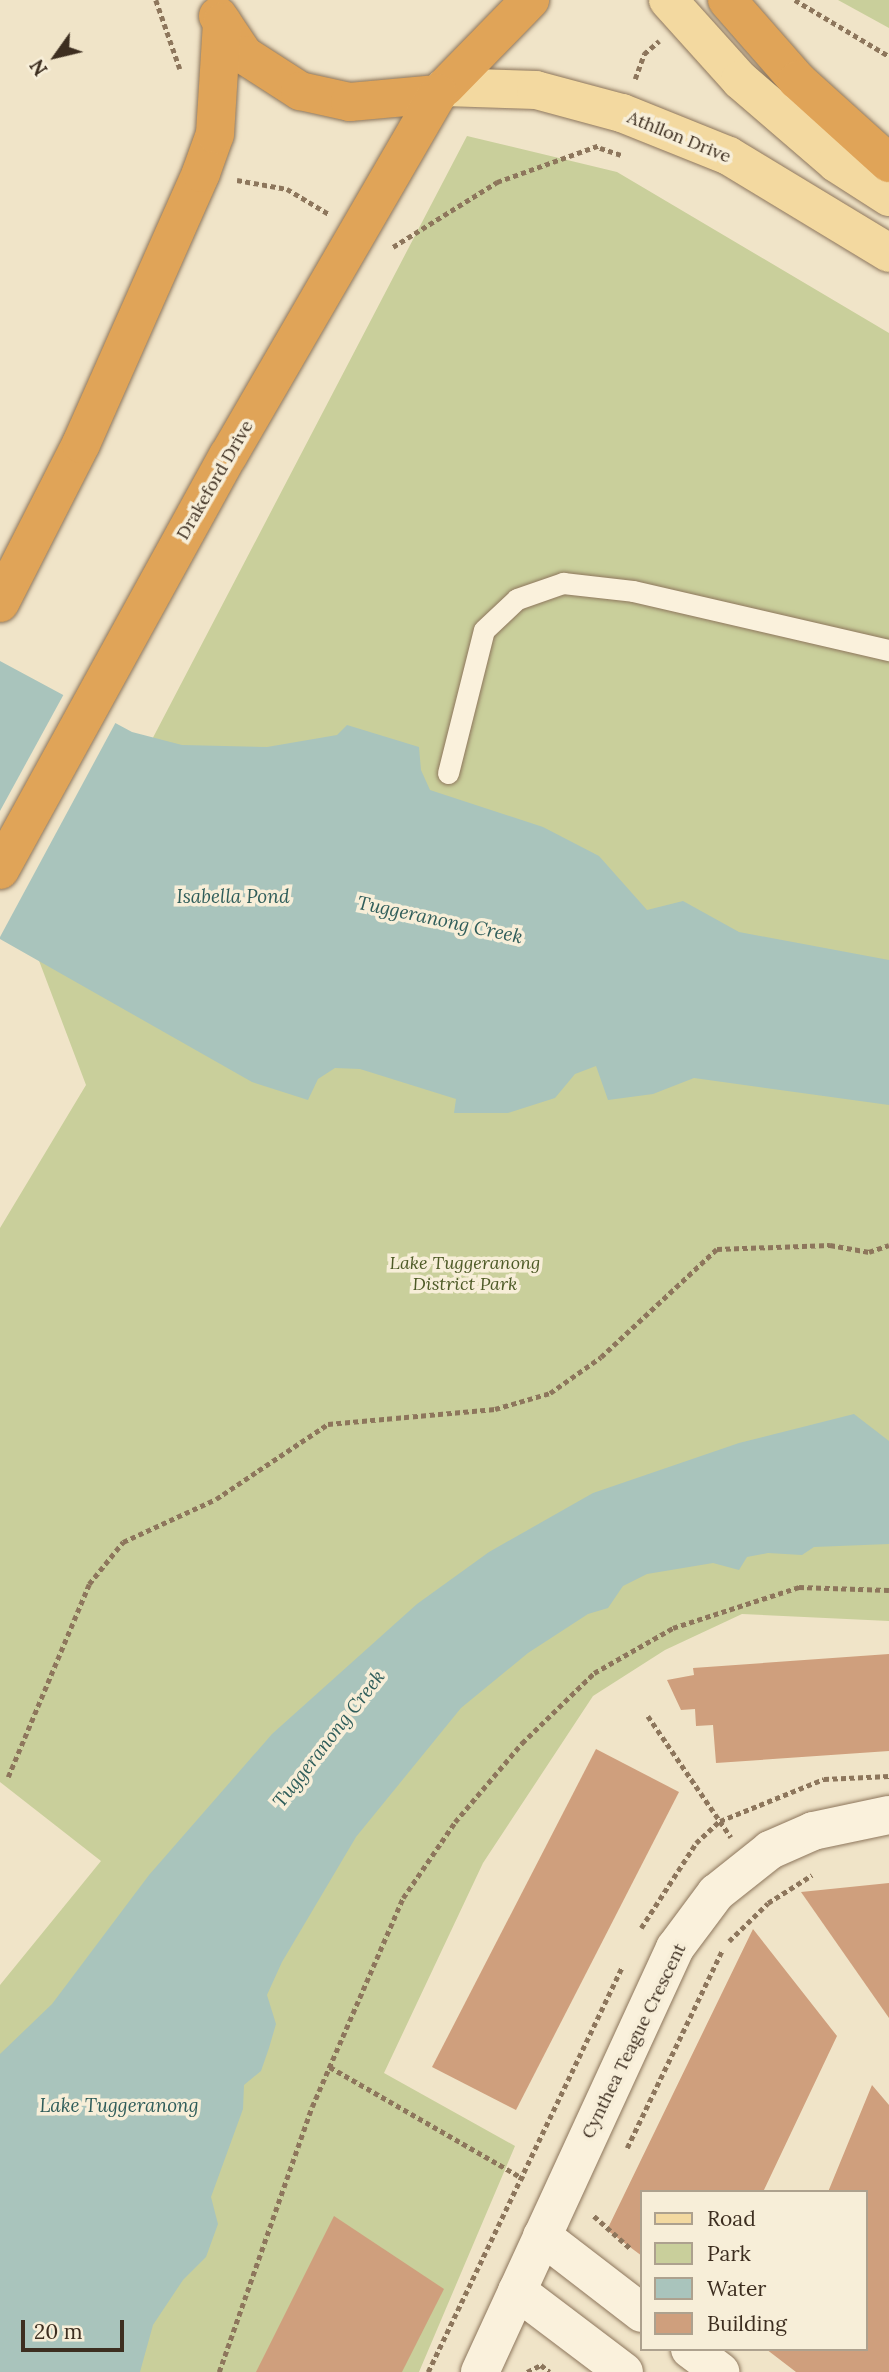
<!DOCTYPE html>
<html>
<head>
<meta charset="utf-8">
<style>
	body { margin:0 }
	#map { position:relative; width:889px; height:2372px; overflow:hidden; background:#f0e4c8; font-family:Lora,serif }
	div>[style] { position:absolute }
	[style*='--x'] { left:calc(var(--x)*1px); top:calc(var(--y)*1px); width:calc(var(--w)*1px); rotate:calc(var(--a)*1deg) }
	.green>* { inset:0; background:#c9cf9b }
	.water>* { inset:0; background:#a9c4bc }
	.pier>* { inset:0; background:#f0e4c8 }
	.building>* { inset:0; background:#cf9f7d }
	.path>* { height:4.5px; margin-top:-2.25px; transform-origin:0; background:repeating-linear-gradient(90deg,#8d765c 0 5px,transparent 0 8.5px) }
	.roads { filter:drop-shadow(0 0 2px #8d765c) drop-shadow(0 0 2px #8d765c) }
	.lane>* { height:21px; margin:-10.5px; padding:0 10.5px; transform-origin:10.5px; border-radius:10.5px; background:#faf1dc }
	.street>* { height:38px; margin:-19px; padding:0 19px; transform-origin:19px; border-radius:19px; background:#faf1dc }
	.primary>* { height:38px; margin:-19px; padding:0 19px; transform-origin:19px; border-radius:19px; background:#f3d9a0 }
	.highway>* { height:38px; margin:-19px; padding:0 19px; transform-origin:19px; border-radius:19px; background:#e0a458 }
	span { translate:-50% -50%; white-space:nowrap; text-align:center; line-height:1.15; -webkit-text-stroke:7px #f7eed8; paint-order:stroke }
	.street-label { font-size:18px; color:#3d2e20 }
	.park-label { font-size:18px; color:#4d5a26; font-style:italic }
	.water-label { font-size:19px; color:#2f5d5a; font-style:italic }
	.legend { position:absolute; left:640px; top:2190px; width:228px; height:161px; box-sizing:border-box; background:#f7eed8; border:2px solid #ada18e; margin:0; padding:9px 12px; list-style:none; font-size:21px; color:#3d2e20 }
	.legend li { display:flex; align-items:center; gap:14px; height:35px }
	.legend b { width:35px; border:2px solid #ada18e }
	.north { position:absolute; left:21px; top:21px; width:70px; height:70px; -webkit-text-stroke:5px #f7eed8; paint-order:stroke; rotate:236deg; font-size:19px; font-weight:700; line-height:28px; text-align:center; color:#3d2e20 }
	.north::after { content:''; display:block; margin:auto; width:24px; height:32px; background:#3d2e20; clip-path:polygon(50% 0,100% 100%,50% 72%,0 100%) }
	.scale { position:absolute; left:21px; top:2320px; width:103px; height:32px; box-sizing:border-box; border:4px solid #3d2e20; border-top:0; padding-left:9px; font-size:21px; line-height:24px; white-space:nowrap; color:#3d2e20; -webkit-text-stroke:5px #f7eed8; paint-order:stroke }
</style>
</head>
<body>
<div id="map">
	<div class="green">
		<i style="clip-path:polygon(838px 0,889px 0,889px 28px)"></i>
		<i style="clip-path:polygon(467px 136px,617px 172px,889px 333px,889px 1621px,742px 1614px,665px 1650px,593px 1696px,483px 1863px,384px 2073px,515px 2146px,419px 2372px,0 2372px,0 1985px,101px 1861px,0 1782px,0 1228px,86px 1085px,38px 958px)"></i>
	</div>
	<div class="water">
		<i style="clip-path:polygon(0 661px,132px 732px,182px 745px,267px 747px,337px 735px,347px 725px,419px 747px,421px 770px,430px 790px,543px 827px,599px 856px,647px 910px,683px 901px,739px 932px,889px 960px,889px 1105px,694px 1078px,653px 1094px,608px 1100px,596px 1066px,575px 1074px,555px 1098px,508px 1113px,454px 1113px,456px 1099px,360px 1069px,335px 1068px,318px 1079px,308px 1100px,252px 1082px,0 939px)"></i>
		<i style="clip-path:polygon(854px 1414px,889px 1441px,889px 1544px,814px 1547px,802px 1555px,768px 1553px,747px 1557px,739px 1570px,713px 1563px,647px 1574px,623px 1586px,608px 1608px,588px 1614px,528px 1653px,461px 1708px,356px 1837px,282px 1962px,267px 1995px,276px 2024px,269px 2048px,261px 2071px,244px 2085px,243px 2109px,211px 2197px,218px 2224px,206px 2257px,183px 2280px,153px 2325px,140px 2372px,0 2372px,0 2054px,52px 2004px,149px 1875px,272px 1734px,417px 1604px,489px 1552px,593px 1493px,739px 1443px)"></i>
	</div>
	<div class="pier">
		<i style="clip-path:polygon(65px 692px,117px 720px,0 937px,0 811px)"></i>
	</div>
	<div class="building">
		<i style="clip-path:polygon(889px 1654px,889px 1751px,716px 1763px,713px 1725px,696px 1726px,695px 1709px,681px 1710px,667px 1680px,694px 1675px,693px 1668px)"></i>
		<i style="clip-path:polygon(596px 1749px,679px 1792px,516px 2110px,432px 2067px)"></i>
		<i style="clip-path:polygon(889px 1883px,889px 2018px,801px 1892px)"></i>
		<i style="clip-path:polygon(753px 1929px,837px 2036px,763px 2192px,642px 2192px,642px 2256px,607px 2230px)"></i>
		<i style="clip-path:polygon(872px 2085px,889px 2105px,889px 2372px,796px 2372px,766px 2349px,866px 2349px,866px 2192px,828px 2192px)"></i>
		<i style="clip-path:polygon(334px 2216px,444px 2289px,402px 2372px,256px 2372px)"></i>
	</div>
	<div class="path">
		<i style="--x:156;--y:0;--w:73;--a:70.8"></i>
		<i style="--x:795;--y:0;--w:109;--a:30.8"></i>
		<i style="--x:635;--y:79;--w:27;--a:-70"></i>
		<i style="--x:644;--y:54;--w:20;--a:-41"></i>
		<i style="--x:600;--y:148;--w:22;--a:18"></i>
		<i style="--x:237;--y:180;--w:51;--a:10.2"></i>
		<i style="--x:287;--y:189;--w:49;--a:30.8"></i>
		<i style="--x:393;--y:247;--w:123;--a:-32"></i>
		<i style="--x:497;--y:182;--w:109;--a:-19.8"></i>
		<i style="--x:648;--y:1716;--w:147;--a:55.6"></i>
		<i style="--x:8;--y:1777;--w:209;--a:-67.2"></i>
		<i style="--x:89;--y:1584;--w:54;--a:-51"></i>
		<i style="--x:123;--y:1542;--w:102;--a:-24.8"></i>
		<i style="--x:216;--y:1499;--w:135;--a:-33.8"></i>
		<i style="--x:328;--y:1424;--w:168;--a:-5.1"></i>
		<i style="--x:495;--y:1409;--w:57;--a:-16.2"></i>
		<i style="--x:550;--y:1393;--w:62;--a:-35.2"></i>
		<i style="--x:601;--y:1357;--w:158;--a:-43"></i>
		<i style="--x:717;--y:1249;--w:113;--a:-2"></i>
		<i style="--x:830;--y:1245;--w:40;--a:10"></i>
		<i style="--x:869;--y:1252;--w:21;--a:-19"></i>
		<i style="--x:641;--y:1928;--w:101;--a:-57.1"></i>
		<i style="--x:696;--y:1843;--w:33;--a:-43"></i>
		<i style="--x:720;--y:1821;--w:112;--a:-22"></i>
		<i style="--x:824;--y:1779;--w:65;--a:-2.6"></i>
		<i style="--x:729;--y:1941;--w:54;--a:-44.3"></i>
		<i style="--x:768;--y:1903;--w:52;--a:-32.5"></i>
		<i style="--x:330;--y:2067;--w:224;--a:30"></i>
		<i style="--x:627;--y:2148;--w:219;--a:-64.3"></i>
		<i style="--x:594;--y:2216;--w:50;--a:41.7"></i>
		<i style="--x:219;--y:2372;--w:281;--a:-70.7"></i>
		<i style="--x:312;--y:2107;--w:228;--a:-66.5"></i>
		<i style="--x:403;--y:1898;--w:92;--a:-55.6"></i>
		<i style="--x:455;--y:1822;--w:104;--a:-49.7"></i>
		<i style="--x:522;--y:1743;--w:100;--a:-44.2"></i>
		<i style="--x:594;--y:1673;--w:91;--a:-29.7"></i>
		<i style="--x:673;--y:1628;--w:133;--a:-18"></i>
		<i style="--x:799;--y:1587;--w:90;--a:1.9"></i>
		<i style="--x:428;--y:2372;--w:449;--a:-64.4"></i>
		<i style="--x:527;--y:2372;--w:16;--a:-27"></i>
		<i style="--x:541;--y:2365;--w:11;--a:38"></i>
	</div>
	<div class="roads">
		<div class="lane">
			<i style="--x:448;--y:773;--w:147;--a:-75.9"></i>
			<i style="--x:484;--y:630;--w:45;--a:-43.2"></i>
			<i style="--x:517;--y:599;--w:49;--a:-19.2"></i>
			<i style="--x:563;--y:583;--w:70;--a:6.5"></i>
			<i style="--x:633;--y:591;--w:263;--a:13"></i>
		</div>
		<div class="street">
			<i style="--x:542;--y:2236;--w:126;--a:37.6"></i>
			<i style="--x:517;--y:2291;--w:134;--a:37.1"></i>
			<i style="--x:690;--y:2349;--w:38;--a:37"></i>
			<i style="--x:480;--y:2372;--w:467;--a:-65.3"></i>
			<i style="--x:675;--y:1948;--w:69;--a:-53.3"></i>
			<i style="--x:716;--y:1893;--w:69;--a:-38.5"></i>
			<i style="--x:770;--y:1850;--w:47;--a:-23.8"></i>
			<i style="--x:813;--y:1831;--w:78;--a:-11.9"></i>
		</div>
		<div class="primary">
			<i style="--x:668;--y:0;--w:108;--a:48"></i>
			<i style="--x:740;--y:80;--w:127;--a:40.8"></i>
			<i style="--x:836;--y:163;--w:63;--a:32.7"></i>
			<i style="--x:438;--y:94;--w:10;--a:-45"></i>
			<i style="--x:445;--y:87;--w:91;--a:1.9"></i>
			<i style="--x:536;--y:90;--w:89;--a:15"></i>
			<i style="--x:622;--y:113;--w:115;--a:21.9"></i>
			<i style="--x:729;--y:156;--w:187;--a:31.2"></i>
		</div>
		<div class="highway">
			<i style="--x:727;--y:0;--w:106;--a:48.8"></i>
			<i style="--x:797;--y:80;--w:124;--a:42.1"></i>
			<i style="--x:218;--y:16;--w:47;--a:56.3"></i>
			<i style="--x:244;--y:55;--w:67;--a:32.7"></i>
			<i style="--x:300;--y:91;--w:51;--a:12.4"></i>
			<i style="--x:350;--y:102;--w:88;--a:-5.2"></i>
			<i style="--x:445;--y:87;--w:122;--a:-45.7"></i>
			<i style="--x:0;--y:603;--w:178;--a:-63"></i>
			<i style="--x:81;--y:444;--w:296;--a:-66.1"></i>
			<i style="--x:201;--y:173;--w:41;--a:-70.3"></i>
			<i style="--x:215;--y:134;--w:112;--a:-86.4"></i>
			<i style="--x:0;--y:870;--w:473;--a:-61.2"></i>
			<i style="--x:228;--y:456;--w:419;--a:-59.9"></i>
		</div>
	</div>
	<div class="street-label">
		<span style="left:679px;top:137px;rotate:22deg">Athllon Drive</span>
		<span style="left:215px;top:480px;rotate:-60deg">Drakeford Drive</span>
		<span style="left:634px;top:2041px;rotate:-64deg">Cynthea Teague Crescent</span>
	</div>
	<div class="park-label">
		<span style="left:465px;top:1274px">Lake Tuggeranong<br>District Park</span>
	</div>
	<div class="water-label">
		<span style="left:233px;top:897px">Isabella Pond</span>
		<span style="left:440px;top:920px;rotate:12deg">Tuggeranong Creek</span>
		<span style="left:329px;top:1739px;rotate:-52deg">Tuggeranong Creek</span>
		<span style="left:119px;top:2106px">Lake Tuggeranong</span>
	</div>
	<ul class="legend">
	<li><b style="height:9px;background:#f3d9a0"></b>Road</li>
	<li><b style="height:19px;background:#c9cf9b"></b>Park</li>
	<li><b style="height:19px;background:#a9c4bc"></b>Water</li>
	<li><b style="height:19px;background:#cf9f7d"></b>Building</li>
	</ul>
	<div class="north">N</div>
	<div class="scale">20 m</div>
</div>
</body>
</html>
